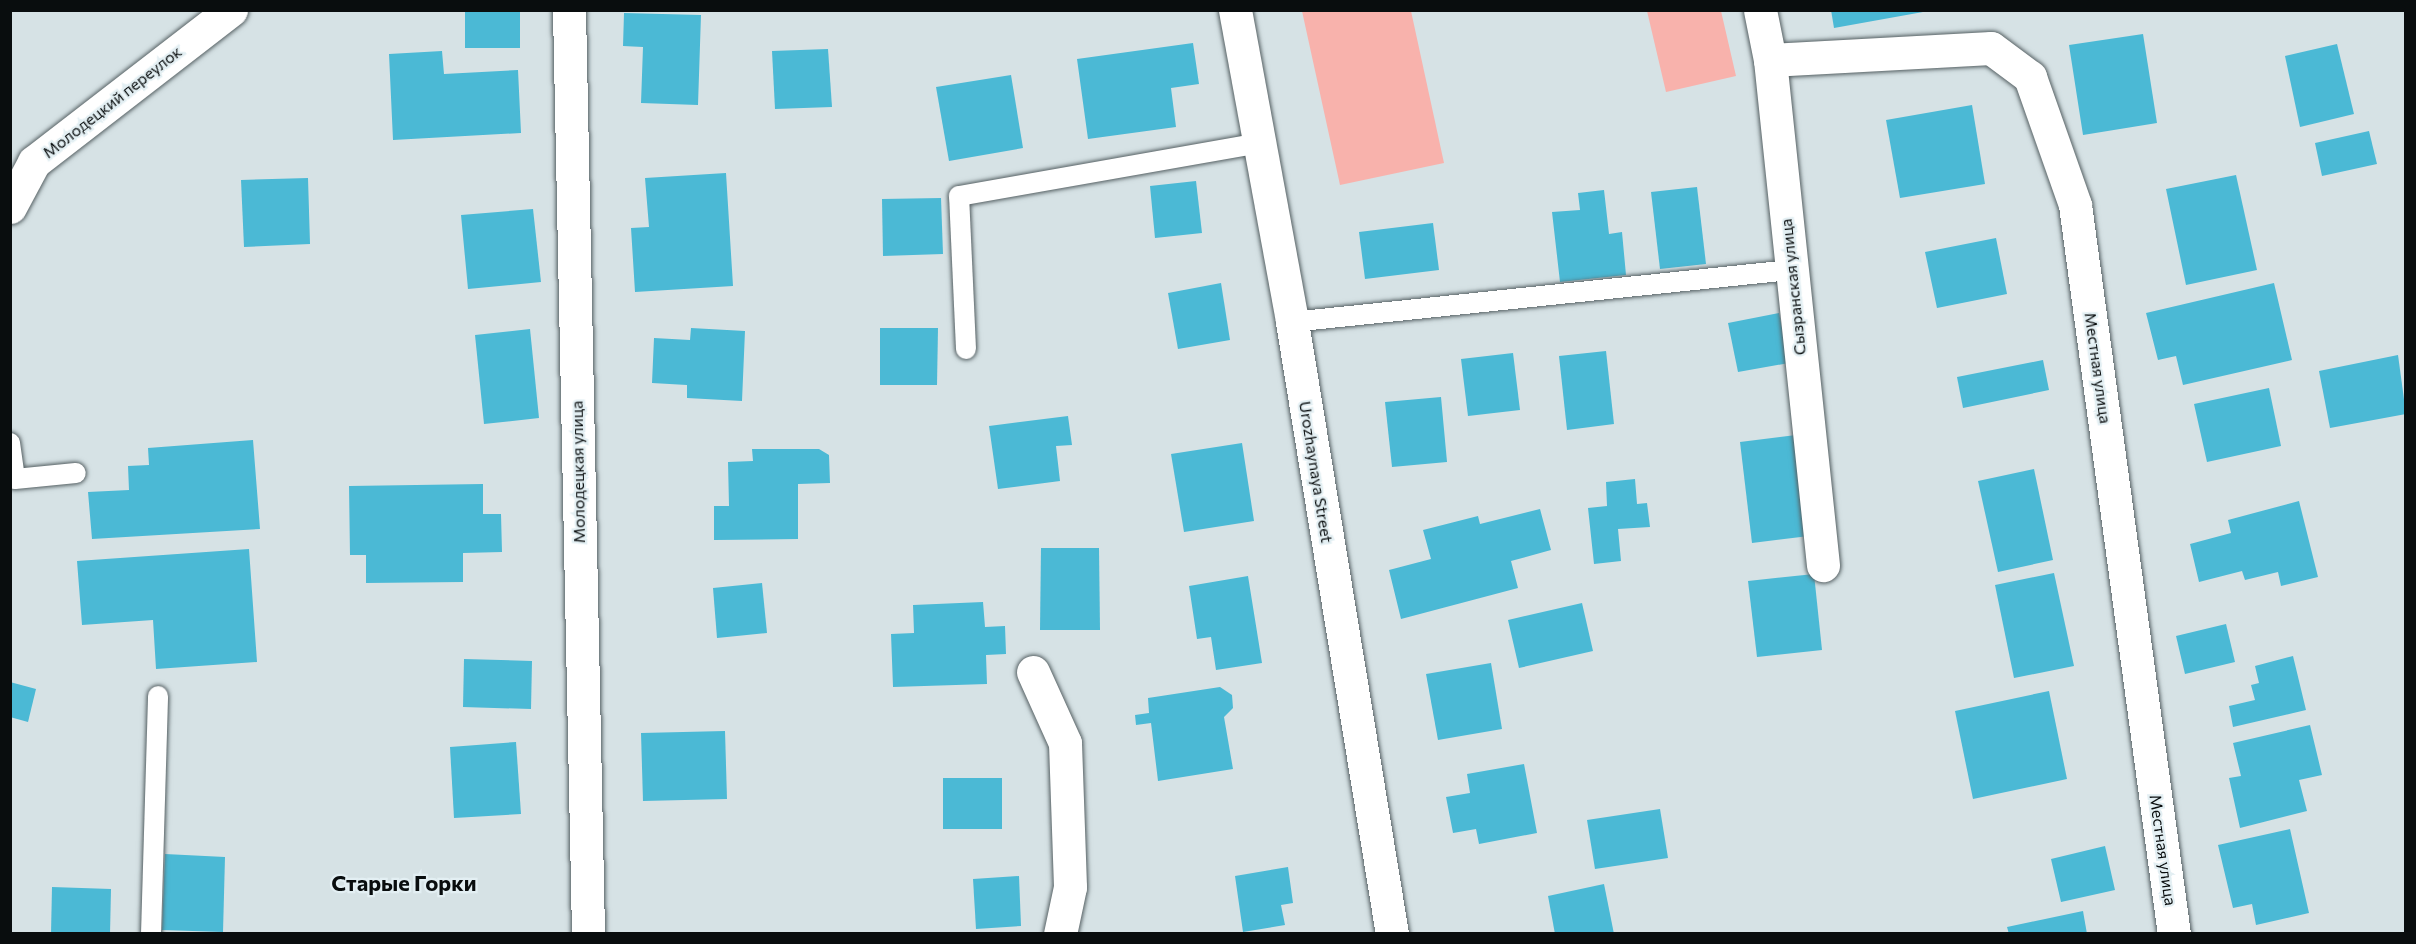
<!DOCTYPE html>
<html>
<head>
<meta charset="utf-8">
<style>
	body { margin:0 }
	#map { position:relative; width:2416px; height:944px; overflow:hidden; background:#d6e2e5; font-family:Commissioner,sans-serif }
	div>[style] { position:absolute }
	[style*='--x'] { left:calc(var(--x)*1px); top:calc(var(--y)*1px); width:calc(var(--w)*1px); rotate:calc(var(--a)*1deg) }
	.green>* { inset:0; background:#f8b2ac }
	.building>* { inset:0; background:#4bb9d5 }
	.roads { filter:drop-shadow(0 0 2px #566164) drop-shadow(0 0 2px #566164) }
	.service>* { height:20px; margin:-10px; padding:0 10px; transform-origin:10px; border-radius:10px; background:#fff }
	.minor>* { height:33px; margin:-16.5px; padding:0 16.5px; transform-origin:16.5px; border-radius:16.5px; background:#fff }
	span { translate:-50% -50%; white-space:nowrap; text-align:center; line-height:1.15; -webkit-text-stroke:4.5px #e3eff3; paint-order:stroke }
	.street-label { font-size:16px; color:#090d0e }
	.district-label { font-size:22px; color:#090d0e; font-weight:700 }
	.frame { position:absolute; inset:0; border:12px solid #090d0e; pointer-events:none }
</style>
</head>
<body>
<div id="map">
	<div class="green">
		<i style="clip-path:polygon(1302px 11px,1411px 11px,1444px 163px,1340px 185px)"></i>
		<i style="clip-path:polygon(1647px 11px,1721px 11px,1736px 76px,1666px 92px)"></i>
	</div>
	<div class="building">
		<i style="clip-path:polygon(465px 10px,520px 10px,520px 48px,465px 48px)"></i>
		<i style="clip-path:polygon(1831px 10px,1923px 10px,1923px 12px,1834px 28px)"></i>
		<i style="clip-path:polygon(624px 13px,701px 15px,698px 105px,641px 103px,643px 47px,623px 46px)"></i>
		<i style="clip-path:polygon(2143px 34px,2157px 123px,2083px 135px,2069px 45px)"></i>
		<i style="clip-path:polygon(1193px 43px,1199px 84px,1171px 88px,1176px 127px,1088px 139px,1077px 59px)"></i>
		<i style="clip-path:polygon(2337px 44px,2354px 114px,2300px 127px,2285px 56px)"></i>
		<i style="clip-path:polygon(828px 49px,832px 107px,775px 109px,772px 51px)"></i>
		<i style="clip-path:polygon(442px 51px,444px 74px,518px 70px,521px 133px,393px 140px,389px 54px)"></i>
		<i style="clip-path:polygon(1011px 75px,1023px 148px,949px 161px,936px 87px)"></i>
		<i style="clip-path:polygon(1972px 105px,1985px 184px,1900px 198px,1886px 120px)"></i>
		<i style="clip-path:polygon(2369px 131px,2377px 164px,2322px 176px,2315px 143px)"></i>
		<i style="clip-path:polygon(726px 173px,733px 286px,635px 292px,631px 228px,649px 227px,645px 178px)"></i>
		<i style="clip-path:polygon(2236px 175px,2257px 270px,2186px 285px,2166px 189px)"></i>
		<i style="clip-path:polygon(308px 178px,310px 244px,244px 247px,241px 180px)"></i>
		<i style="clip-path:polygon(1196px 181px,1202px 233px,1155px 238px,1150px 186px)"></i>
		<i style="clip-path:polygon(1697px 187px,1706px 264px,1660px 269px,1651px 192px)"></i>
		<i style="clip-path:polygon(1604px 190px,1609px 234px,1622px 232px,1626px 275px,1560px 282px,1552px 212px,1580px 210px,1578px 193px)"></i>
		<i style="clip-path:polygon(941px 198px,943px 254px,883px 256px,882px 199px)"></i>
		<i style="clip-path:polygon(533px 209px,541px 282px,468px 289px,461px 215px)"></i>
		<i style="clip-path:polygon(1433px 223px,1439px 270px,1365px 279px,1359px 232px)"></i>
		<i style="clip-path:polygon(1996px 238px,2007px 294px,1937px 308px,1925px 252px)"></i>
		<i style="clip-path:polygon(1221px 283px,1230px 340px,1178px 349px,1168px 293px)"></i>
		<i style="clip-path:polygon(2274px 283px,2292px 360px,2183px 385px,2176px 356px,2158px 360px,2146px 313px)"></i>
		<i style="clip-path:polygon(1779px 313px,1789px 363px,1738px 372px,1728px 323px)"></i>
		<i style="clip-path:polygon(691px 328px,745px 331px,742px 401px,687px 398px,687px 385px,652px 383px,654px 338px,690px 340px)"></i>
		<i style="clip-path:polygon(880px 328px,938px 328px,937px 385px,880px 385px)"></i>
		<i style="clip-path:polygon(530px 329px,539px 418px,484px 424px,475px 335px)"></i>
		<i style="clip-path:polygon(1606px 351px,1614px 424px,1567px 430px,1559px 356px)"></i>
		<i style="clip-path:polygon(1513px 353px,1520px 410px,1468px 416px,1461px 359px)"></i>
		<i style="clip-path:polygon(2398px 355px,2406px 414px,2330px 428px,2319px 371px)"></i>
		<i style="clip-path:polygon(2043px 360px,2049px 390px,1963px 408px,1957px 377px)"></i>
		<i style="clip-path:polygon(2269px 388px,2281px 446px,2207px 462px,2194px 404px)"></i>
		<i style="clip-path:polygon(1441px 397px,1447px 462px,1392px 467px,1385px 402px)"></i>
		<i style="clip-path:polygon(1068px 416px,1072px 445px,1056px 446px,1060px 481px,998px 489px,989px 426px)"></i>
		<i style="clip-path:polygon(1796px 435px,1809px 536px,1752px 543px,1740px 442px)"></i>
		<i style="clip-path:polygon(253px 440px,260px 529px,92px 539px,88px 492px,129px 490px,128px 466px,149px 465px,148px 448px)"></i>
		<i style="clip-path:polygon(1242px 443px,1254px 521px,1184px 532px,1171px 454px)"></i>
		<i style="clip-path:polygon(752px 449px,819px 449px,829px 455px,830px 483px,798px 484px,798px 539px,714px 540px,714px 506px,729px 506px,728px 462px,753px 461px)"></i>
		<i style="clip-path:polygon(2034px 469px,2053px 560px,1998px 572px,1978px 481px)"></i>
		<i style="clip-path:polygon(1635px 479px,1637px 504px,1647px 503px,1650px 527px,1618px 529px,1621px 561px,1594px 564px,1588px 508px,1607px 506px,1606px 482px)"></i>
		<i style="clip-path:polygon(483px 484px,483px 514px,501px 514px,502px 552px,463px 553px,463px 582px,366px 583px,366px 555px,350px 555px,349px 486px)"></i>
		<i style="clip-path:polygon(2299px 501px,2318px 577px,2281px 586px,2278px 572px,2245px 580px,2242px 571px,2199px 582px,2190px 544px,2231px 533px,2228px 520px)"></i>
		<i style="clip-path:polygon(1540px 509px,1551px 550px,1511px 561px,1518px 588px,1401px 619px,1389px 570px,1431px 559px,1423px 530px,1478px 516px,1480px 524px)"></i>
		<i style="clip-path:polygon(1041px 548px,1099px 548px,1100px 630px,1040px 630px)"></i>
		<i style="clip-path:polygon(249px 549px,257px 662px,156px 669px,153px 620px,82px 625px,77px 561px)"></i>
		<i style="clip-path:polygon(2054px 573px,2074px 666px,2014px 678px,1995px 585px)"></i>
		<i style="clip-path:polygon(1814px 574px,1822px 650px,1757px 657px,1748px 581px)"></i>
		<i style="clip-path:polygon(1248px 576px,1262px 663px,1216px 670px,1211px 637px,1197px 639px,1189px 586px)"></i>
		<i style="clip-path:polygon(762px 583px,767px 633px,717px 638px,713px 588px)"></i>
		<i style="clip-path:polygon(983px 602px,985px 627px,1005px 626px,1006px 654px,986px 655px,987px 684px,893px 687px,891px 634px,914px 633px,913px 605px)"></i>
		<i style="clip-path:polygon(1582px 603px,1593px 651px,1519px 668px,1508px 620px)"></i>
		<i style="clip-path:polygon(2226px 624px,2235px 662px,2185px 674px,2176px 636px)"></i>
		<i style="clip-path:polygon(2293px 656px,2306px 710px,2233px 727px,2229px 706px,2255px 700px,2251px 685px,2259px 683px,2255px 666px)"></i>
		<i style="clip-path:polygon(464px 659px,532px 661px,531px 709px,463px 707px)"></i>
		<i style="clip-path:polygon(1491px 663px,1502px 729px,1438px 740px,1426px 674px)"></i>
		<i style="clip-path:polygon(10px 682px,36px 689px,28px 722px,10px 717px)"></i>
		<i style="clip-path:polygon(1220px 687px,1232px 695px,1233px 708px,1224px 717px,1233px 769px,1158px 781px,1151px 723px,1136px 725px,1135px 715px,1149px 713px,1148px 698px)"></i>
		<i style="clip-path:polygon(2049px 691px,2067px 779px,1973px 799px,1955px 711px)"></i>
		<i style="clip-path:polygon(2310px 725px,2322px 775px,2299px 780px,2307px 811px,2240px 828px,2229px 778px,2241px 776px,2233px 743px)"></i>
		<i style="clip-path:polygon(725px 731px,727px 799px,643px 801px,641px 733px)"></i>
		<i style="clip-path:polygon(516px 742px,521px 814px,454px 818px,450px 747px)"></i>
		<i style="clip-path:polygon(1524px 764px,1537px 833px,1479px 844px,1476px 829px,1453px 833px,1446px 797px,1470px 793px,1467px 774px)"></i>
		<i style="clip-path:polygon(943px 778px,1002px 778px,1002px 829px,943px 829px)"></i>
		<i style="clip-path:polygon(1660px 809px,1668px 858px,1595px 869px,1587px 820px)"></i>
		<i style="clip-path:polygon(2290px 829px,2309px 913px,2256px 925px,2252px 904px,2233px 908px,2218px 845px)"></i>
		<i style="clip-path:polygon(2105px 846px,2115px 890px,2061px 902px,2051px 859px)"></i>
		<i style="clip-path:polygon(165px 854px,225px 857px,223px 932px,162px 930px)"></i>
		<i style="clip-path:polygon(1288px 867px,1293px 903px,1281px 905px,1285px 925px,1243px 932px,1235px 876px)"></i>
		<i style="clip-path:polygon(1019px 876px,1021px 926px,976px 929px,973px 879px)"></i>
		<i style="clip-path:polygon(1604px 884px,1614px 934px,1555px 934px,1548px 896px)"></i>
		<i style="clip-path:polygon(52px 887px,111px 889px,110px 934px,51px 934px)"></i>
		<i style="clip-path:polygon(2083px 911px,2087px 934px,2009px 934px,2007px 927px)"></i>
	</div>
	<div class="roads">
		<div class="service">
			<i style="--x:1292;--y:322;--w:501;--a:-5.96"></i>
			<i style="--x:966;--y:349;--w:153;--a:-92.6"></i>
			<i style="--x:959;--y:196;--w:305;--a:-10"></i>
			<i style="--x:10;--y:443;--w:36;--a:82"></i>
			<i style="--x:15;--y:479;--w:61;--a:-5.6"></i>
			<i style="--x:151;--y:934;--w:238;--a:-88.3"></i>
		</div>
		<div class="minor">
			<i style="--x:569;--y:10;--w:924;--a:88.82"></i>
			<i style="--x:1235;--y:10;--w:317;--a:79.6"></i>
			<i style="--x:1292;--y:322;--w:620;--a:80.72"></i>
			<i style="--x:1760;--y:10;--w:51;--a:78.7"></i>
			<i style="--x:1770;--y:60;--w:508;--a:84.01"></i>
			<i style="--x:1770;--y:60;--w:221;--a:-3.1"></i>
			<i style="--x:1991;--y:48;--w:49;--a:36.6"></i>
			<i style="--x:2030;--y:77;--w:136;--a:70.6"></i>
			<i style="--x:2075;--y:205;--w:736;--a:82.27"></i>
			<i style="--x:10;--y:207;--w:51;--a:-61.9"></i>
			<i style="--x:34;--y:162;--w:249;--a:-37.7"></i>
			<i style="--x:1033;--y:672;--w:78;--a:65.7"></i>
			<i style="--x:1065;--y:743;--w:144;--a:88"></i>
			<i style="--x:1070;--y:887;--w:48;--a:102"></i>
		</div>
	</div>
	<div class="street-label">
		<span style="left:112px;top:102px;rotate:-38deg">Молодецкий переулок</span>
		<span style="left:1793px;top:287px;rotate:-96deg">Сызранская улица</span>
		<span style="left:2098px;top:368px;rotate:82deg">Местная улица</span>
		<span style="left:578px;top:472px;rotate:-91deg">Молодецкая улица</span>
		<span style="left:1316px;top:472px;rotate:81deg">Urozhaynaya Street</span>
		<span style="left:2163px;top:850px;rotate:82deg">Местная улица</span>
	</div>
	<div class="district-label">
		<span style="left:404px;top:883px">Старые Горки</span>
	</div>
	<div class="frame"></div>
</div>
</body>
</html>
